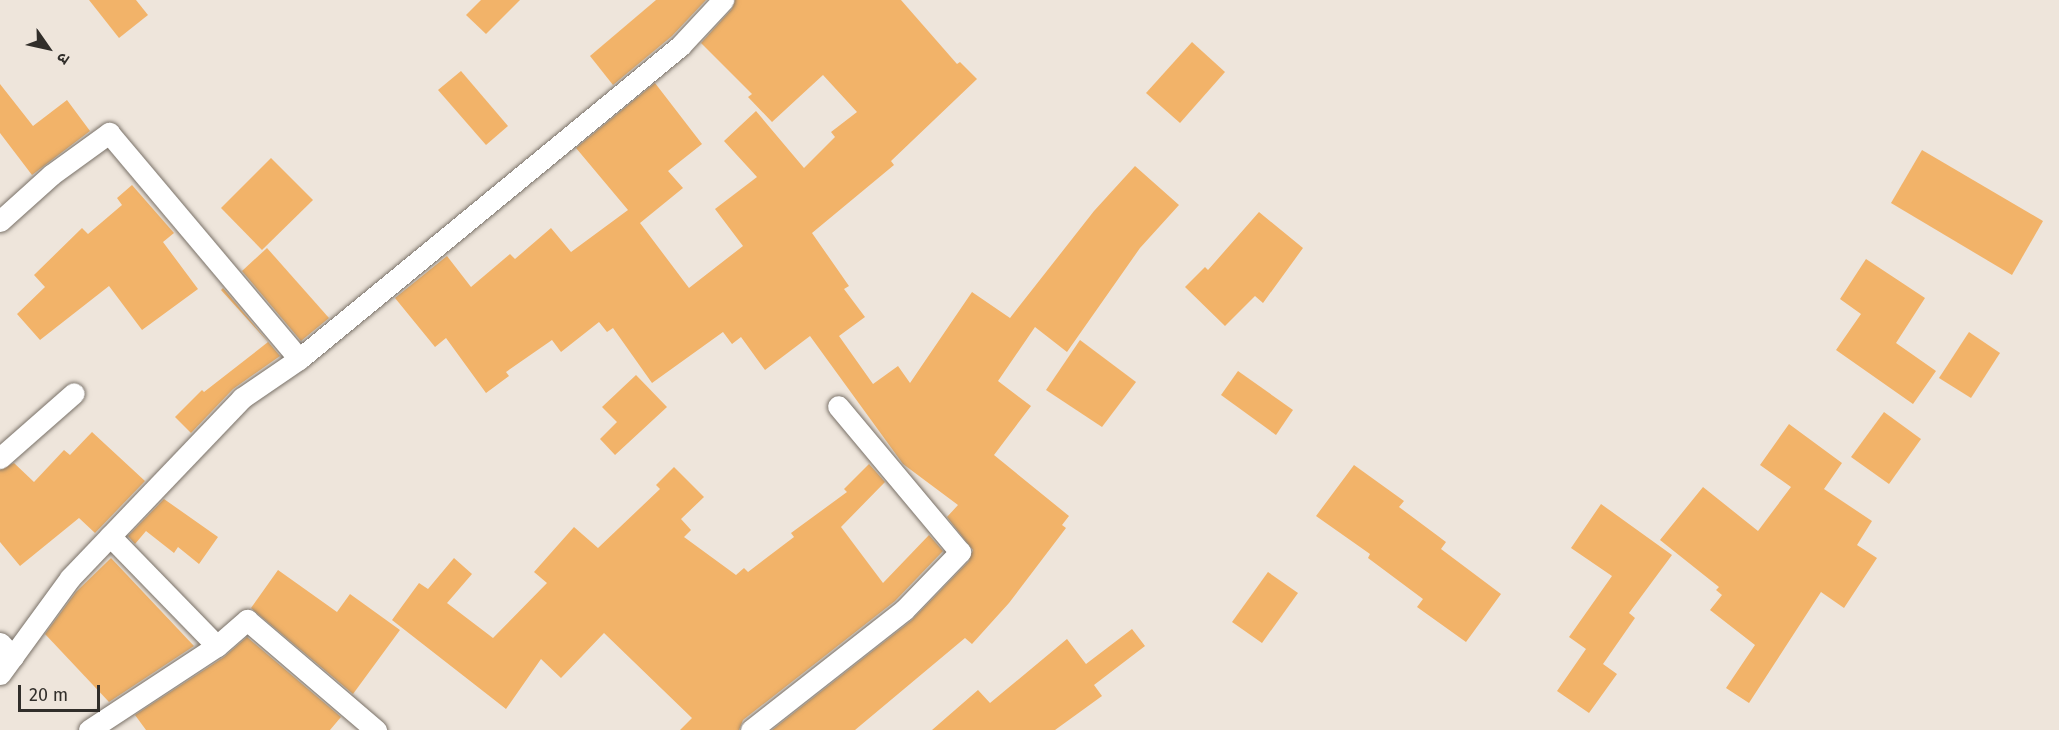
<!DOCTYPE html>
<html>
<head>
<meta charset="utf-8">
<style>
	body { margin:0 }
	#map { position:relative; width:2059px; height:730px; overflow:hidden; background:#eee5db; font-family:"Fira Sans","Noto Sans Devanagari",sans-serif }
	div>[style] { position:absolute }
	[style*='--x'] { left:calc(var(--x)*1px); top:calc(var(--y)*1px); width:calc(var(--w)*1px); rotate:calc(var(--a)*1deg) }
	.building>* { inset:0; background:#f2b369 }
	.roads { filter:drop-shadow(0 0 2px #797168) drop-shadow(0 0 2px #797168) }
	.street>* { height:21px; margin:-10.5px; padding:0 10.5px; transform-origin:10.5px; border-radius:10.5px; background:#fff }
	span { translate:-50% -50%; white-space:nowrap; text-align:center; line-height:1.15; -webkit-text-stroke:4.5px #eee5db; paint-order:stroke }
	.north { position:absolute; left:18px; top:18px; width:60px; height:60px; -webkit-text-stroke:4px #eee5db; paint-order:stroke; rotate:124deg; font-size:16px; font-weight:700; line-height:24px; text-align:center; color:#312e2a }
	.north::after { content:''; display:block; margin:auto; width:21px; height:27px; background:#312e2a; clip-path:polygon(50% 0,100% 100%,50% 72%,0 100%) }
	.scale { position:absolute; left:18px; top:685px; width:82px; height:27px; box-sizing:border-box; border:3px solid #312e2a; border-top:0; padding-left:8px; font-size:18px; line-height:21px; white-space:nowrap; color:#312e2a; -webkit-text-stroke:4px #eee5db; paint-order:stroke }
</style>
</head>
<body>
<div id="map">
	<div class="building">
		<i style="clip-path:polygon(89px 0,136px 0,148px 15px,119px 38px)"></i>
		<i style="clip-path:polygon(481px 0,520px 0,486px 34px,466px 15px)"></i>
		<i style="clip-path:polygon(656px 0,706px 0,672px 36px,613px 85px,590px 56px)"></i>
		<i style="clip-path:polygon(735px 0,901px 0,957px 64px,960px 62px,977px 79px,891px 161px,894px 165px,812px 233px,849px 286px,844px 289px,865px 317px,839px 336px,873px 384px,898px 366px,910px 383px,972px 292px,1010px 318px,1094px 211px,1135px 166px,1179px 205px,1140px 248px,1067px 352px,1035px 327px,998px 381px,1031px 406px,994px 455px,1069px 516px,1062px 525px,1066px 528px,1009px 603px,972px 644px,965px 638px,855px 730px,772px 730px,912px 620px,969px 561px,973px 550px,947px 517px,958px 505px,903px 464px,810px 336px,765px 370px,741px 337px,732px 344px,723px 332px,652px 383px,613px 328px,607px 332px,599px 322px,561px 352px,552px 340px,506px 372px,509px 376px,486px 393px,446px 338px,435px 347px,395px 298px,447px 256px,471px 287px,510px 254px,515px 259px,551px 228px,571px 252px,628px 210px,576px 148px,655px 83px,702px 144px,668px 171px,683px 188px,640px 223px,689px 288px,743px 246px,715px 209px,757px 177px,724px 141px,756px 111px,804px 168px,835px 137px,831px 132px,857px 112px,823px 75px,772px 122px,748px 97px,752px 94px,701px 43px,732px 9px)"></i>
		<i style="clip-path:polygon(1192px 42px,1225px 72px,1180px 123px,1146px 93px)"></i>
		<i style="clip-path:polygon(461px 71px,508px 126px,486px 145px,438px 90px)"></i>
		<i style="clip-path:polygon(0 84px,33px 126px,67px 100px,90px 131px,32px 175px,0 133px)"></i>
		<i style="clip-path:polygon(1922px 150px,2043px 221px,2012px 275px,1891px 203px)"></i>
		<i style="clip-path:polygon(271px 158px,313px 200px,262px 250px,221px 208px)"></i>
		<i style="clip-path:polygon(132px 185px,174px 233px,163px 242px,198px 289px,142px 330px,109px 286px,40px 340px,17px 314px,45px 287px,34px 275px,82px 228px,88px 234px,122px 205px,117px 198px)"></i>
		<i style="clip-path:polygon(1259px 212px,1303px 248px,1263px 303px,1255px 296px,1225px 326px,1185px 287px,1205px 267px,1208px 270px)"></i>
		<i style="clip-path:polygon(267px 248px,329px 318px,301px 341px,242px 271px)"></i>
		<i style="clip-path:polygon(1866px 259px,1925px 298px,1896px 343px,1936px 371px,1913px 404px,1836px 350px,1861px 314px,1840px 299px)"></i>
		<i style="clip-path:polygon(223px 288px,280px 356px,233px 389px,191px 433px,175px 417px,202px 390px,204px 392px,268px 342px,221px 290px)"></i>
		<i style="clip-path:polygon(1969px 332px,2000px 353px,1971px 398px,1939px 378px)"></i>
		<i style="clip-path:polygon(1080px 340px,1136px 382px,1102px 427px,1046px 390px)"></i>
		<i style="clip-path:polygon(1238px 371px,1293px 410px,1276px 435px,1221px 395px)"></i>
		<i style="clip-path:polygon(636px 375px,667px 407px,615px 455px,600px 439px,617px 422px,602px 407px)"></i>
		<i style="clip-path:polygon(1884px 412px,1921px 439px,1889px 484px,1851px 457px)"></i>
		<i style="clip-path:polygon(1789px 424px,1842px 463px,1824px 489px,1872px 521px,1857px 545px,1877px 558px,1844px 608px,1821px 592px,1749px 703px,1726px 688px,1755px 645px,1710px 610px,1722px 595px,1716px 590px,1719px 587px,1660px 540px,1703px 487px,1758px 531px,1791px 487px,1760px 465px)"></i>
		<i style="clip-path:polygon(92px 432px,145px 481px,95px 533px,79px 518px,20px 566px,0 542px,0 470px,14px 463px,34px 482px,64px 450px,70px 455px)"></i>
		<i style="clip-path:polygon(869px 464px,885px 482px,841px 527px,883px 583px,929px 535px,943px 551px,895px 601px,743px 720px,739px 730px,680px 730px,692px 718px,604px 633px,561px 678px,541px 659px,506px 709px,392px 620px,419px 583px,428px 589px,454px 558px,472px 574px,447px 603px,493px 638px,547px 583px,534px 572px,574px 527px,598px 548px,660px 489px,656px 485px,674px 467px,704px 497px,681px 519px,691px 530px,684px 537px,736px 575px,744px 568px,748px 572px,794px 537px,791px 533px,847px 492px,844px 489px)"></i>
		<i style="clip-path:polygon(1354px 465px,1404px 501px,1399px 507px,1446px 542px,1441px 549px,1501px 594px,1466px 642px,1417px 607px,1423px 599px,1368px 558px,1370px 554px,1316px 516px)"></i>
		<i style="clip-path:polygon(164px 499px,218px 537px,199px 564px,178px 547px,174px 553px,146px 531px,135px 544px,128px 536px)"></i>
		<i style="clip-path:polygon(1601px 504px,1672px 555px,1629px 613px,1635px 618px,1603px 664px,1617px 674px,1589px 713px,1557px 691px,1586px 649px,1569px 637px,1612px 576px,1571px 548px)"></i>
		<i style="clip-path:polygon(111px 558px,194px 646px,109px 702px,45px 634px,76px 592px)"></i>
		<i style="clip-path:polygon(278px 570px,337px 612px,350px 594px,400px 630px,353px 694px,251px 608px)"></i>
		<i style="clip-path:polygon(1268px 572px,1298px 593px,1262px 643px,1232px 622px)"></i>
		<i style="clip-path:polygon(1132px 629px,1145px 646px,1094px 685px,1102px 696px,1055px 730px,932px 730px,978px 690px,990px 703px,1067px 639px,1086px 664px)"></i>
		<i style="clip-path:polygon(247px 637px,341px 717px,330px 730px,146px 730px,135px 715px,224px 657px)"></i>
	</div>
	<div class="roads">
		<div class="street">
			<i style="--x:0;--y:221;--w:69;--a:-42"></i>
			<i style="--x:51;--y:175;--w:72;--a:-35.9"></i>
			<i style="--x:109;--y:133;--w:295;--a:49.9"></i>
			<i style="--x:0;--y:458;--w:98;--a:-41.3"></i>
			<i style="--x:110;--y:536;--w:153;--a:45.8"></i>
			<i style="--x:0;--y:643;--w:19;--a:47"></i>
			<i style="--x:0;--y:674;--w:119;--a:-53.9"></i>
			<i style="--x:70;--y:578;--w:249;--a:-46.3"></i>
			<i style="--x:242;--y:398;--w:69;--a:-34.4"></i>
			<i style="--x:299;--y:359;--w:494;--a:-39.4"></i>
			<i style="--x:681;--y:45;--w:62;--a:-47"></i>
			<i style="--x:89;--y:730;--w:153;--a:-33.3"></i>
			<i style="--x:217;--y:646;--w:40;--a:-41"></i>
			<i style="--x:247;--y:620;--w:170;--a:40.5"></i>
			<i style="--x:751;--y:730;--w:194;--a:-38.1"></i>
			<i style="--x:904;--y:610;--w:81;--a:-46"></i>
			<i style="--x:960;--y:552;--w:190;--a:-129.9"></i>
		</div>
	</div>
	<div class="north">उ</div>
	<div class="scale">20 m</div>
</div>
</body>
</html>
